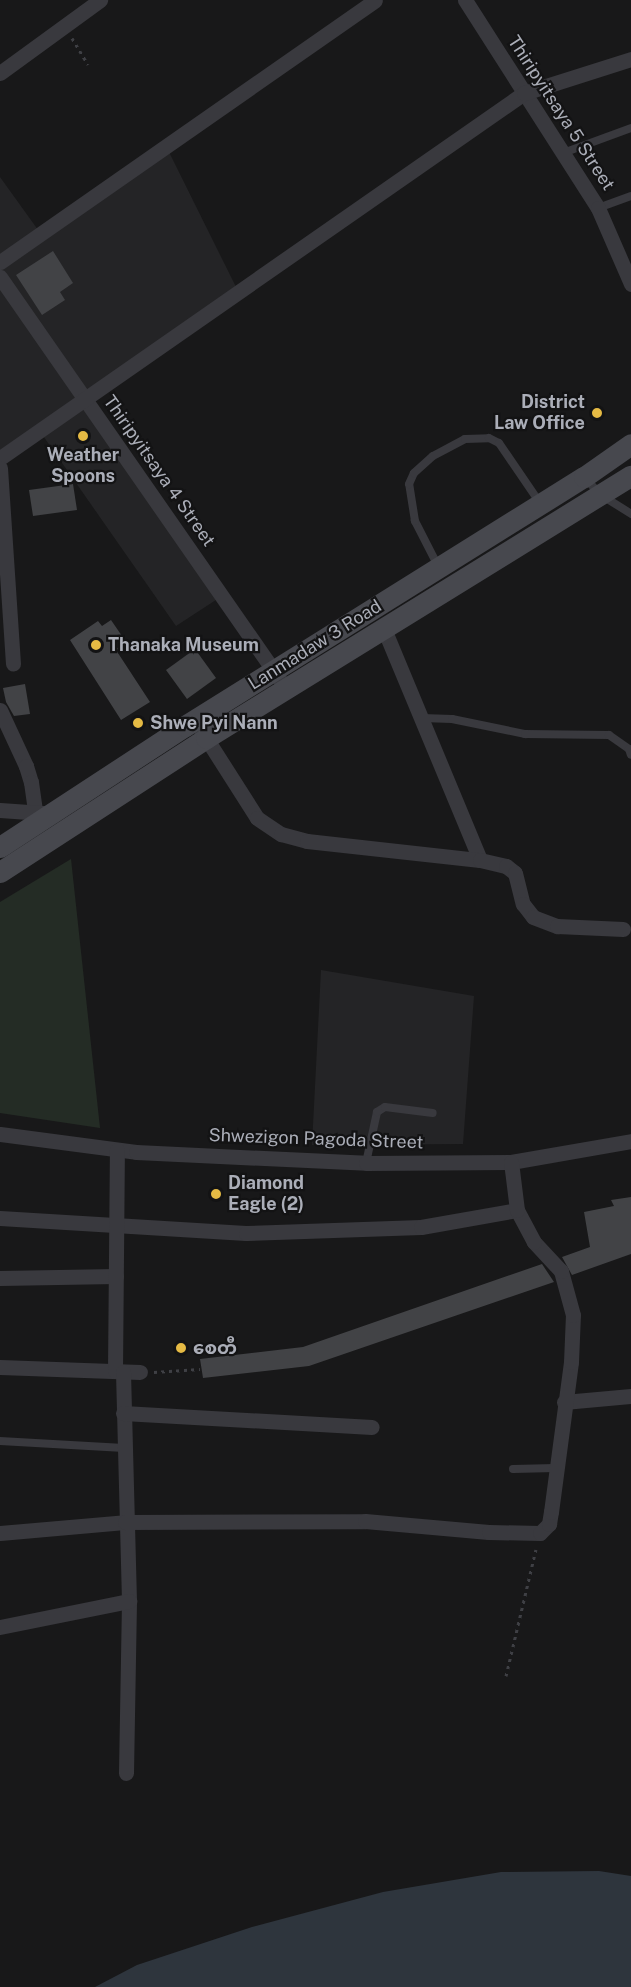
<!DOCTYPE html>
<html>
<head>
<meta charset="utf-8">
<style>
	body { margin:0 }
	#map { position:relative; width:631px; height:1987px; overflow:hidden; background:#181819; font-family:"Public Sans","Noto Sans Myanmar",sans-serif }
	div>[style] { position:absolute }
	[style*='--x'] { left:calc(var(--x)*1px); top:calc(var(--y)*1px); width:calc(var(--w)*1px); rotate:calc(var(--a)*1deg) }
	.built>* { inset:0; background:#242426 }
	.green>* { inset:0; background:#242c25 }
	.water>* { inset:0; background:#2e353d }
	.building>* { inset:0; background:#424346 }
	.path>* { height:3px; margin-top:-1.5px; transform-origin:0; background:repeating-linear-gradient(90deg,#3f4045 0 3px,transparent 0 7.5px) }
	.service>* { height:8px; margin:-4px; padding:0 4px; transform-origin:4px; border-radius:4px; background:#39393e }
	.minor>* { height:15px; margin:-7.5px; padding:0 7.5px; transform-origin:7.5px; border-radius:7.5px; background:#39393e }
	.secondary>* { height:21px; margin:-10.5px; padding:0 10.5px; transform-origin:10.5px; border-radius:10.5px; background:#47484e }
	.dots>* { width:16px; height:16px; translate:-50% -50%; box-sizing:border-box; border:3px solid #131314; border-radius:50% }
	span { translate:-50% -50%; white-space:nowrap; text-align:center; line-height:1.15; -webkit-text-stroke:4.5px #131314; paint-order:stroke }
	.street-label { font-size:18px; color:#abaeb8 }
	.poi-label { font-size:18px; color:#abaeb8; font-weight:700 }
	.right { translate:-100% -50%; text-align:right }
	.left { translate:0 -50%; text-align:left }
</style>
</head>
<body>
<div id="map">
	<div class="built">
		<i style="clip-path:polygon(166px 146px,238px 291px,85px 397px,222px 596px,176px 626px,39px 430px,0 459px,0 177px,41px 234px)"></i>
		<i style="clip-path:polygon(321px 970px,474px 996px,463px 1144px,312px 1145px)"></i>
	</div>
	<div class="green">
		<i style="clip-path:polygon(71px 859px,100px 1128px,0 1113px,0 902px)"></i>
	</div>
	<div class="water">
		<i style="clip-path:polygon(599px 1871px,631px 1876px,631px 1987px,95px 1987px,137px 1965px,252px 1927px,383px 1892px,501px 1872px)"></i>
	</div>
	<div class="building">
		<i style="clip-path:polygon(53px 251px,73px 283px,60px 292px,65px 300px,42px 315px,16px 275px)"></i>
		<i style="clip-path:polygon(73px 484px,77px 510px,33px 516px,29px 490px)"></i>
		<i style="clip-path:polygon(111px 620px,122px 636px,114px 642px,118px 649px,116px 650px,150px 702px,121px 720px,70px 640px,98px 621px,102px 626px)"></i>
		<i style="clip-path:polygon(195px 649px,216px 678px,187px 699px,166px 670px)"></i>
		<i style="clip-path:polygon(25px 684px,30px 714px,14px 716px,6px 702px,3px 688px)"></i>
		<i style="clip-path:polygon(631px 1197px,631px 1254px,572px 1275px,562px 1257px,590px 1247px,584px 1212px,614px 1206px,611px 1200px)"></i>
		<i style="clip-path:polygon(542px 1264px,554px 1282px,309px 1366px,203px 1378px,200px 1359px,303px 1347px)"></i>
	</div>
	<div class="path">
		<i style="--x:72;--y:38;--w:31;--a:59"></i>
		<i style="--x:154;--y:1372;--w:46;--a:-3.7"></i>
		<i style="--x:506;--y:1676;--w:130;--a:-76.7"></i>
	</div>
	<div class="service">
		<i style="--x:563;--y:153;--w:72;--a:-20.2"></i>
		<i style="--x:598;--y:208;--w:35;--a:-20"></i>
		<i style="--x:585;--y:478;--w:23;--a:47"></i>
		<i style="--x:601;--y:495;--w:36;--a:32"></i>
		<i style="--x:438;--y:566;--w:51;--a:-117.1"></i>
		<i style="--x:415;--y:521;--w:37;--a:-99"></i>
		<i style="--x:409;--y:484;--w:12;--a:-66"></i>
		<i style="--x:414;--y:473;--w:25;--a:-42"></i>
		<i style="--x:433;--y:456;--w:36;--a:-28"></i>
		<i style="--x:465;--y:439;--w:24;--a:-2"></i>
		<i style="--x:489;--y:438;--w:11;--a:27"></i>
		<i style="--x:499;--y:443;--w:73;--a:55.7"></i>
		<i style="--x:422;--y:718;--w:30;--a:2"></i>
		<i style="--x:452;--y:719;--w:75;--a:11.6"></i>
		<i style="--x:525;--y:734;--w:84;--a:0.7"></i>
		<i style="--x:609;--y:735;--w:24;--a:35"></i>
		<i style="--x:629;--y:749;--w:6;--a:72"></i>
		<i style="--x:366;--y:1163;--w:52;--a:-77.8"></i>
		<i style="--x:377;--y:1112;--w:9;--a:-32"></i>
		<i style="--x:385;--y:1107;--w:48;--a:7.1"></i>
		<i style="--x:0;--y:1441;--w:124;--a:3.2"></i>
		<i style="--x:513;--y:1469;--w:42;--a:-1.4"></i>
	</div>
	<div class="minor">
		<i style="--x:465;--y:0;--w:247;--a:57.4"></i>
		<i style="--x:598;--y:208;--w:83;--a:66.5"></i>
		<i style="--x:0;--y:73;--w:124;--a:-36.1"></i>
		<i style="--x:0;--y:262;--w:457;--a:-34.9"></i>
		<i style="--x:0;--y:277;--w:489;--a:55.2"></i>
		<i style="--x:0;--y:458;--w:639;--a:-34.86"></i>
		<i style="--x:524;--y:93;--w:112;--a:-17.6"></i>
		<i style="--x:0;--y:468;--w:196;--a:86.2"></i>
		<i style="--x:384;--y:629;--w:250;--a:67.4"></i>
		<i style="--x:0;--y:710;--w:62;--a:65.1"></i>
		<i style="--x:26;--y:766;--w:17;--a:73"></i>
		<i style="--x:31;--y:782;--w:30;--a:82"></i>
		<i style="--x:201;--y:730;--w:104;--a:57.5"></i>
		<i style="--x:257;--y:818;--w:29;--a:34"></i>
		<i style="--x:281;--y:834;--w:27;--a:15"></i>
		<i style="--x:307;--y:841;--w:174;--a:6.3"></i>
		<i style="--x:480;--y:860;--w:27;--a:13"></i>
		<i style="--x:506;--y:866;--w:11;--a:38"></i>
		<i style="--x:515;--y:873;--w:32;--a:76"></i>
		<i style="--x:523;--y:904;--w:16;--a:52"></i>
		<i style="--x:533;--y:917;--w:26;--a:21"></i>
		<i style="--x:557;--y:926;--w:66;--a:2.6"></i>
		<i style="--x:0;--y:810;--w:43;--a:4"></i>
		<i style="--x:0;--y:1134;--w:137;--a:7.5"></i>
		<i style="--x:136;--y:1152;--w:230;--a:2.7"></i>
		<i style="--x:366;--y:1163;--w:145;--a:-0.4"></i>
		<i style="--x:511;--y:1162;--w:122;--a:-9.9"></i>
		<i style="--x:0;--y:1218;--w:246;--a:3.5"></i>
		<i style="--x:246;--y:1233;--w:175;--a:-2"></i>
		<i style="--x:421;--y:1227;--w:97;--a:-10"></i>
		<i style="--x:0;--y:1278;--w:116;--a:-1"></i>
		<i style="--x:0;--y:1367;--w:140;--a:2"></i>
		<i style="--x:115;--y:1371;--w:221;--a:-89.5"></i>
		<i style="--x:123;--y:1372;--w:229;--a:88.5"></i>
		<i style="--x:129;--y:1601;--w:172;--a:91"></i>
		<i style="--x:564;--y:1402;--w:67;--a:-5.1"></i>
		<i style="--x:123;--y:1413;--w:249;--a:3.2"></i>
		<i style="--x:0;--y:1533;--w:125;--a:-5"></i>
		<i style="--x:125;--y:1522;--w:240;--a:-0.2"></i>
		<i style="--x:365;--y:1521;--w:124;--a:5.1"></i>
		<i style="--x:489;--y:1532;--w:51;--a:1.1"></i>
		<i style="--x:540;--y:1533;--w:13;--a:-45"></i>
		<i style="--x:549;--y:1524;--w:12;--a:-81"></i>
		<i style="--x:551;--y:1512;--w:151;--a:-82.4"></i>
		<i style="--x:571;--y:1362;--w:47;--a:-87.6"></i>
		<i style="--x:573;--y:1315;--w:46;--a:-105.3"></i>
		<i style="--x:561;--y:1271;--w:40;--a:-133"></i>
		<i style="--x:534;--y:1242;--w:36;--a:-118"></i>
		<i style="--x:517;--y:1210;--w:48;--a:-97.1"></i>
		<i style="--x:0;--y:1627;--w:132;--a:-11.4"></i>
	</div>
	<div class="secondary">
		<i style="--x:0;--y:847;--w:221;--a:-33.2"></i>
		<i style="--x:185;--y:726;--w:470;--a:-32"></i>
		<i style="--x:584;--y:477;--w:57;--a:-35.1"></i>
		<i style="--x:0;--y:872;--w:246;--a:-33"></i>
		<i style="--x:206;--y:738;--w:499;--a:-31.7"></i>
	</div>
	<div class="dots">
		<i style="left:597px;top:413px;background:#e5ba44"></i>
		<i style="left:83px;top:436px;background:#e5ba44"></i>
		<i style="left:96px;top:645px;background:#e5ba44"></i>
		<i style="left:138px;top:723px;background:#e5ba44"></i>
		<i style="left:216px;top:1194px;background:#e5ba44"></i>
		<i style="left:181px;top:1348px;background:#e5ba44"></i>
	</div>
	<div class="street-label">
		<span style="left:561px;top:113px;rotate:57deg">Thiripyitsaya 5 Street</span>
		<span style="left:159px;top:471px;rotate:55deg">Thiripyitsaya 4 Street</span>
		<span style="left:315px;top:645px;rotate:-32deg">Lanmadaw 3 Road</span>
		<span style="left:316px;top:1139px;rotate:2deg">Shwezigon Pagoda Street</span>
	</div>
	<div class="poi-label">
		<span class="right" style="left:585px;top:413px">District<br>Law Office</span>
		<span style="left:83px;top:466px">Weather<br>Spoons</span>
		<span class="left" style="left:108px;top:645px">Thanaka Museum</span>
		<span class="left" style="left:150px;top:723px">Shwe Pyi Nann</span>
		<span class="left" style="left:228px;top:1194px">Diamond<br>Eagle (2)</span>
		<span class="left" style="left:193px;top:1348px">စေတီ</span>
	</div>
</div>
</body>
</html>
